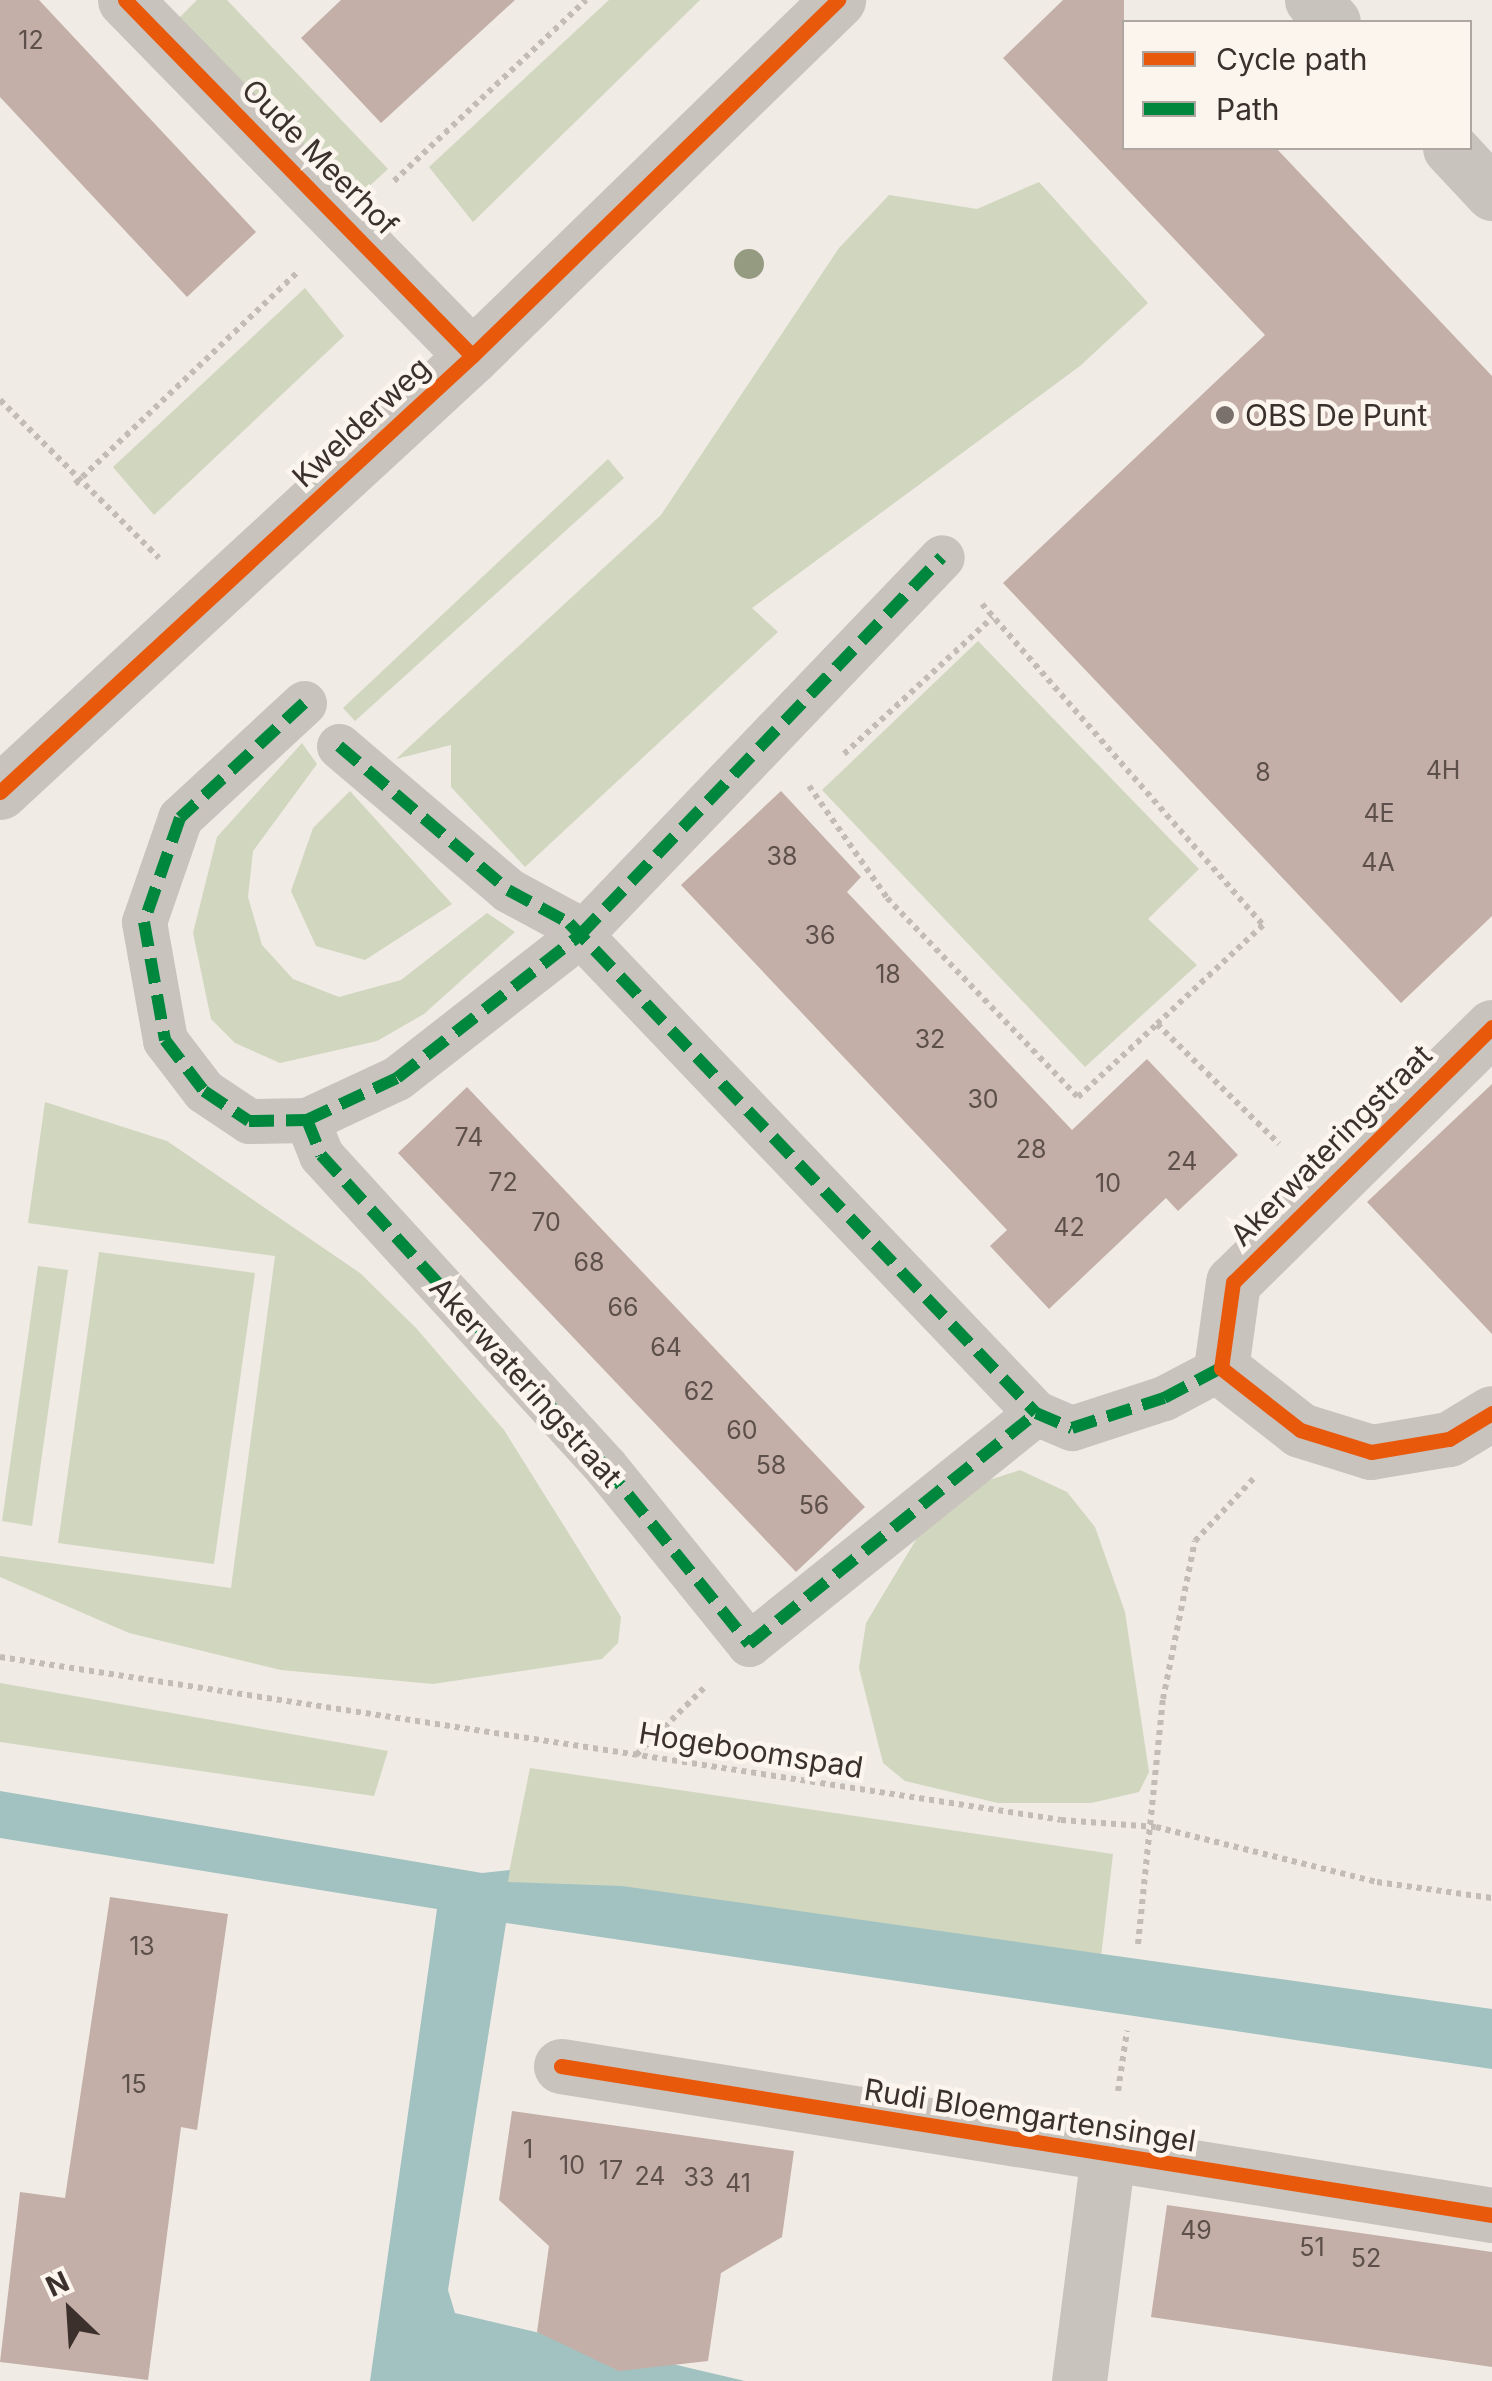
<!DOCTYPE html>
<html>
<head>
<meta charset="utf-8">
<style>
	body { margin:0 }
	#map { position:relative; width:1492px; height:2381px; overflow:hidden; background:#f0ebe5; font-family:Inter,sans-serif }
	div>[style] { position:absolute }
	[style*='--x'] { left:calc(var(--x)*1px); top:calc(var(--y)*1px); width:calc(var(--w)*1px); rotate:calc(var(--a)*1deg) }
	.green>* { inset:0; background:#d1d6bf }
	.water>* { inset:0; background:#a1c2c1 }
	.building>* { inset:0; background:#c3afa7 }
	.path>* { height:6px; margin-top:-3px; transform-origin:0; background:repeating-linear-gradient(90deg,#c2bbb6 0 5px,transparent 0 10px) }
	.pedestrian>* { height:45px; margin:-22.5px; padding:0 22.5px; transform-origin:22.5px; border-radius:22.5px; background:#c9c3be }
	.minor>* { height:55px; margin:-27.5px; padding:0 27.5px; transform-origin:27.5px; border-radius:27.5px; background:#c9c3be }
	.quiet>* { height:12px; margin-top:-6px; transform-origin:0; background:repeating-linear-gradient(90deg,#00873e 0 25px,transparent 0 37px) }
	.cycleway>* { height:15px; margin:-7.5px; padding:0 7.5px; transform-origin:7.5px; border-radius:7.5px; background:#e8590c }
	.trees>* { width:30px; height:30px; margin:-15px; border-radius:50%; background:#959b80 }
	.dots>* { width:28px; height:28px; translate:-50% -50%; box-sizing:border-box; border:5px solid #fbf5ee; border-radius:50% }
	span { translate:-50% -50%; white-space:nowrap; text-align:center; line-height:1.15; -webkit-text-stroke:9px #fbf5ee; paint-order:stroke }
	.number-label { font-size:25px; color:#5d504a }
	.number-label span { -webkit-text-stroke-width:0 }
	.street-label { font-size:30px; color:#3b302b }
	.poi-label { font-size:30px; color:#3b302b }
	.left { translate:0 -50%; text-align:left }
	.legend { position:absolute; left:1122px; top:20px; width:350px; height:130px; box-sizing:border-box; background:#fbf5ee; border:2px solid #aea6a0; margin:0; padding:12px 18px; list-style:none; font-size:30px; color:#3b302b }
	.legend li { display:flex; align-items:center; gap:20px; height:50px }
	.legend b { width:50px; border:2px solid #aea6a0 }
	.north { position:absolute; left:20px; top:2261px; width:100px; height:100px; -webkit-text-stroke:8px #fbf5ee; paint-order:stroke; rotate:335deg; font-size:28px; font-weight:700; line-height:40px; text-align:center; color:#3b302b }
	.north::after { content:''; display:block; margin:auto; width:35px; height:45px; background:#3b302b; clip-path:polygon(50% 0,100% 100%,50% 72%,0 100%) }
</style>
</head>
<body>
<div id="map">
	<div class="green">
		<i style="clip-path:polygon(197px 0,227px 0,388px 169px,353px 201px,178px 19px)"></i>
		<i style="clip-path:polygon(609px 0,700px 0,473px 222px,429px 167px)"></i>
		<i style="clip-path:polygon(1039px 182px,1148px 303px,1080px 366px,752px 608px,778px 632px,525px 867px,451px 787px,451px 745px,396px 759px,661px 515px,839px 248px,889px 195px,977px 209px)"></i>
		<i style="clip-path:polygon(305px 288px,344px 336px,154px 515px,113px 467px)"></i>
		<i style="clip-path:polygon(608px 459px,624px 478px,355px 721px,343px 708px)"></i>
		<i style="clip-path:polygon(978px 641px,1199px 869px,1148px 919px,1197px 965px,1085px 1067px,822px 790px)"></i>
		<i style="clip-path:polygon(302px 743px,317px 764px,253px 851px,248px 897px,262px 945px,293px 979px,339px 997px,401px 980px,487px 913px,515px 932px,424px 1014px,377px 1041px,280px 1063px,235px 1043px,211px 1019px,193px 933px,217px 837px)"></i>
		<i style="clip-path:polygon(350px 791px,452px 904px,365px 960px,316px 946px,291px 891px,313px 828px)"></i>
		<i style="clip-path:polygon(45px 1102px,167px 1141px,360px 1273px,416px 1328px,504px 1430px,621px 1617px,618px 1643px,602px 1659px,433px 1684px,281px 1670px,129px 1633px,0 1577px,0 1556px,231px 1588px,275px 1256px,28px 1223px)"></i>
		<i style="clip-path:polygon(99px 1252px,255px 1273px,214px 1564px,58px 1543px)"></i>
		<i style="clip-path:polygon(38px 1266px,68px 1270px,32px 1526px,2px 1521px)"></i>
		<i style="clip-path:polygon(1020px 1470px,1067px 1492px,1095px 1527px,1125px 1612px,1149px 1772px,1139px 1792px,1091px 1803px,998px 1803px,905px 1781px,883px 1763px,859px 1668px,866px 1623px,917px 1538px,989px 1480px)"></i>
		<i style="clip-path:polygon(0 1683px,388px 1751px,374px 1796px,0 1742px)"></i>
		<i style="clip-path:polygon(530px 1768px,1113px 1854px,1101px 1957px,507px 1882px)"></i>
	</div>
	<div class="water">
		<i style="clip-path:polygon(0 1791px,482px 1873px,510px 1870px,508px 1882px,622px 1886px,1492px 2009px,1492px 2069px,506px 1923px,448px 2290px,455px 2313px,745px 2381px,370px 2381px,437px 1909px,0 1838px)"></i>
	</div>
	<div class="building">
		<i style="clip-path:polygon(0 0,39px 0,256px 232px,187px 297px,0 97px)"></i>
		<i style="clip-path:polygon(341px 0,515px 0,381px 123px,301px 38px)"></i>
		<i style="clip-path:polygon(1063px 0,1124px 0,1124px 148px,1276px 148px,1492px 376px,1492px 916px,1401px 1003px,1003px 583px,1265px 335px,1003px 58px)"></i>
		<i style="clip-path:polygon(781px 791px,861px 877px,847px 892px,1072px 1130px,1147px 1059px,1238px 1155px,1178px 1211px,1166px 1198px,1049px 1309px,990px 1246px,1007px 1230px,681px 885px)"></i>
		<i style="clip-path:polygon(1492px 1084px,1492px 1334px,1367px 1202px)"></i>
		<i style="clip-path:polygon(467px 1087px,865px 1507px,796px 1572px,398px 1153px)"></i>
		<i style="clip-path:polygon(110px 1897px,228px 1914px,197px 2130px,181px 2127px,148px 2380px,0 2362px,20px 2192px,65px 2198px)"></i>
		<i style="clip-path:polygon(512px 2111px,794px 2151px,782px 2237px,721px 2273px,708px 2361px,619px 2371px,537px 2332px,549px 2246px,499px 2200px)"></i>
		<i style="clip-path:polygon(1167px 2205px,1492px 2252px,1492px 2367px,1151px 2317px)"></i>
	</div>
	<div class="path">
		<i style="--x:394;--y:181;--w:264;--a:-43.3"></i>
		<i style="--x:0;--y:400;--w:224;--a:44.8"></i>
		<i style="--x:75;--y:484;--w:308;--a:-43.6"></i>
		<i style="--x:982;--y:604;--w:427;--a:48.8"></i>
		<i style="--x:1263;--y:925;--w:145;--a:137"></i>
		<i style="--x:1157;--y:1024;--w:171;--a:44.5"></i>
		<i style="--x:844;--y:754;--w:202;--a:-42.6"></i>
		<i style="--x:809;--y:786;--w:136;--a:55.1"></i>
		<i style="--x:887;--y:898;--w:276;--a:46.2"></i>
		<i style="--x:1078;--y:1097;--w:108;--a:-42.7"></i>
		<i style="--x:0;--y:1657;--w:1073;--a:8.73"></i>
		<i style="--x:1061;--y:1820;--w:95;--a:4.2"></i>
		<i style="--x:1156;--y:1827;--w:228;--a:14"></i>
		<i style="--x:1377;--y:1882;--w:116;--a:7.9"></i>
		<i style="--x:636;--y:1755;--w:97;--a:-44.6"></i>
		<i style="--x:1138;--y:1944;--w:246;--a:-84.2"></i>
		<i style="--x:1163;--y:1699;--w:161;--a:-78.6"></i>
		<i style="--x:1195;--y:1541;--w:86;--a:-46.9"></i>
		<i style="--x:1118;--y:2091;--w:61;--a:-81.5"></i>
	</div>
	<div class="pedestrian">
		<i style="--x:304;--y:703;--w:169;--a:137.2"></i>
		<i style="--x:180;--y:818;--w:110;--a:109.1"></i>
		<i style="--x:144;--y:922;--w:120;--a:79.9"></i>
		<i style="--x:165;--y:1040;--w:64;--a:52.6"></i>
		<i style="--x:204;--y:1091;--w:54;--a:33.7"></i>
		<i style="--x:249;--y:1121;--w:58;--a:-1"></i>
		<i style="--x:307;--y:1120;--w:99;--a:-25"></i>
		<i style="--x:397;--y:1078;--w:232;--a:-38"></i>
		<i style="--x:580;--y:935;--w:523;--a:-46.24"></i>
		<i style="--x:339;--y:746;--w:222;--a:40.4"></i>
		<i style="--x:508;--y:890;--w:69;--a:28.4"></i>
		<i style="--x:569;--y:923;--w:677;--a:46.38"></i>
		<i style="--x:1036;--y:1413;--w:39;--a:23"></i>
		<i style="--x:1072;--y:1428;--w:97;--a:-18.1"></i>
		<i style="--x:1164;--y:1398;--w:64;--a:-27.8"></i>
		<i style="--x:307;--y:1120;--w:38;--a:68"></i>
		<i style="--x:321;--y:1155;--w:421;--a:47.6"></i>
		<i style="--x:605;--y:1466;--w:229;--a:51"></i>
		<i style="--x:749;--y:1644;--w:368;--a:-38.8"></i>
	</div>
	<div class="minor">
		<i style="--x:125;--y:0;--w:497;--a:45.7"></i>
		<i style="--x:1312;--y:0;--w:30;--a:46"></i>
		<i style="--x:1450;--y:148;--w:62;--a:47"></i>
		<i style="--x:0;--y:792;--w:643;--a:-42.73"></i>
		<i style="--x:472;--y:356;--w:511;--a:-44.21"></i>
		<i style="--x:1492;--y:1027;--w:363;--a:135.4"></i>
		<i style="--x:1233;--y:1282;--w:87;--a:97.9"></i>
		<i style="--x:1221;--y:1368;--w:100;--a:38.1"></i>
		<i style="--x:1300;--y:1430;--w:74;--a:17.2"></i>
		<i style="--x:1371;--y:1452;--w:79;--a:-9.5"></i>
		<i style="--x:1449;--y:1439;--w:50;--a:-31.2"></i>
		<i style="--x:561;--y:2066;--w:943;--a:9.09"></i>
		<i style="--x:1079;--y:2381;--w:227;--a:-82.7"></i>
	</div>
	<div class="quiet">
		<i style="--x:304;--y:703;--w:169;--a:137.2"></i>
		<i style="--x:180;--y:818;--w:110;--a:109.1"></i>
		<i style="--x:144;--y:922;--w:120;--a:79.9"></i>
		<i style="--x:165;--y:1040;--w:64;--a:52.6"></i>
		<i style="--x:204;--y:1091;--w:54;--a:33.7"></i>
		<i style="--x:249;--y:1121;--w:58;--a:-1"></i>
		<i style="--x:307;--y:1120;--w:99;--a:-25"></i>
		<i style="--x:397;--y:1078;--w:232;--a:-38"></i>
		<i style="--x:580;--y:935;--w:523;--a:-46.24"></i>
		<i style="--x:339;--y:746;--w:222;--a:40.4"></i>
		<i style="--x:508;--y:890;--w:69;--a:28.4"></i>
		<i style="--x:569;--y:923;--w:677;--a:46.38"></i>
		<i style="--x:1036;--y:1413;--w:39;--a:23"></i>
		<i style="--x:1072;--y:1428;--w:97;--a:-18.1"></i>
		<i style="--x:1164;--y:1398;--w:64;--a:-27.8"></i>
		<i style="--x:307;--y:1120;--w:38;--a:68"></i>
		<i style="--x:321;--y:1155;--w:421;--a:47.6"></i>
		<i style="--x:605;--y:1466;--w:229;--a:51"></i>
		<i style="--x:749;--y:1644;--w:368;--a:-38.8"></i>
	</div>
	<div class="cycleway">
		<i style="--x:125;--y:0;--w:497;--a:45.7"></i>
		<i style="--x:0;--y:792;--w:643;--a:-42.73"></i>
		<i style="--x:472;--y:356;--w:511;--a:-44.21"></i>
		<i style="--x:1492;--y:1027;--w:363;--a:135.4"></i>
		<i style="--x:1233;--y:1282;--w:87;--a:97.9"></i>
		<i style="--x:1221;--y:1368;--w:100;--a:38.1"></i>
		<i style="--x:1300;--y:1430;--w:74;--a:17.2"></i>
		<i style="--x:1371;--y:1452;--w:79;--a:-9.5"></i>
		<i style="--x:1449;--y:1439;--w:50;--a:-31.2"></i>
		<i style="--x:561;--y:2066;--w:943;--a:9.09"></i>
	</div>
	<div class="trees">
		<i style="left:749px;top:264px"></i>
	</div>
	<div class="dots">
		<i style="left:1225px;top:415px;background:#7a716c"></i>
	</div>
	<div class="number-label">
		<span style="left:31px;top:40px">12</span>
		<span style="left:1443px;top:770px">4H</span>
		<span style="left:1263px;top:772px">8</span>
		<span style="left:1379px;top:813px">4E</span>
		<span style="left:782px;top:856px">38</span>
		<span style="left:1378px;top:862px">4A</span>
		<span style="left:820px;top:935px">36</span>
		<span style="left:888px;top:974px">18</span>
		<span style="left:930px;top:1039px">32</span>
		<span style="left:983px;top:1099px">30</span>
		<span style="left:469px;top:1137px">74</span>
		<span style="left:1031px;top:1149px">28</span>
		<span style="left:1182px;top:1161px">24</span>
		<span style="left:503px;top:1182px">72</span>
		<span style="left:1108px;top:1183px">10</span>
		<span style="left:546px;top:1222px">70</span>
		<span style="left:1069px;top:1227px">42</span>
		<span style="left:589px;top:1262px">68</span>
		<span style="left:623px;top:1307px">66</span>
		<span style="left:666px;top:1347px">64</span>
		<span style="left:699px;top:1391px">62</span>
		<span style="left:742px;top:1430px">60</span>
		<span style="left:771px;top:1465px">58</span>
		<span style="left:814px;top:1505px">56</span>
		<span style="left:142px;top:1946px">13</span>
		<span style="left:134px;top:2084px">15</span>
		<span style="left:528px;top:2149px">1</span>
		<span style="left:572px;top:2165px">10</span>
		<span style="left:611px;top:2170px">17</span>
		<span style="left:650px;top:2176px">24</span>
		<span style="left:699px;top:2177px">33</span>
		<span style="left:738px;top:2183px">41</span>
		<span style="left:1196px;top:2230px">49</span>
		<span style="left:1312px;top:2247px">51</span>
		<span style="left:1366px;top:2258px">52</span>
	</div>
	<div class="street-label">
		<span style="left:320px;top:157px;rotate:45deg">Oude Meerhof</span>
		<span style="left:361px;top:422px;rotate:-43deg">Kwelderweg</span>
		<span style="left:1331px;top:1145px;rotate:-45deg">Akerwateringstraat</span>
		<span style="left:526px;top:1382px;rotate:48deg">Akerwateringstraat</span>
		<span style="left:751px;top:1750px;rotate:9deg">Hogeboomspad</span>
		<span style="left:1030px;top:2115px;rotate:9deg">Rudi Bloemgartensingel</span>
	</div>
	<div class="poi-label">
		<span class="left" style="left:1245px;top:415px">OBS De Punt</span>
	</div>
	<ul class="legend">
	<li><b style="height:12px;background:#e8590c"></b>Cycle path</li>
	<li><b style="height:12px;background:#00873e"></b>Path</li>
	</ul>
	<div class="north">N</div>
</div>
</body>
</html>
